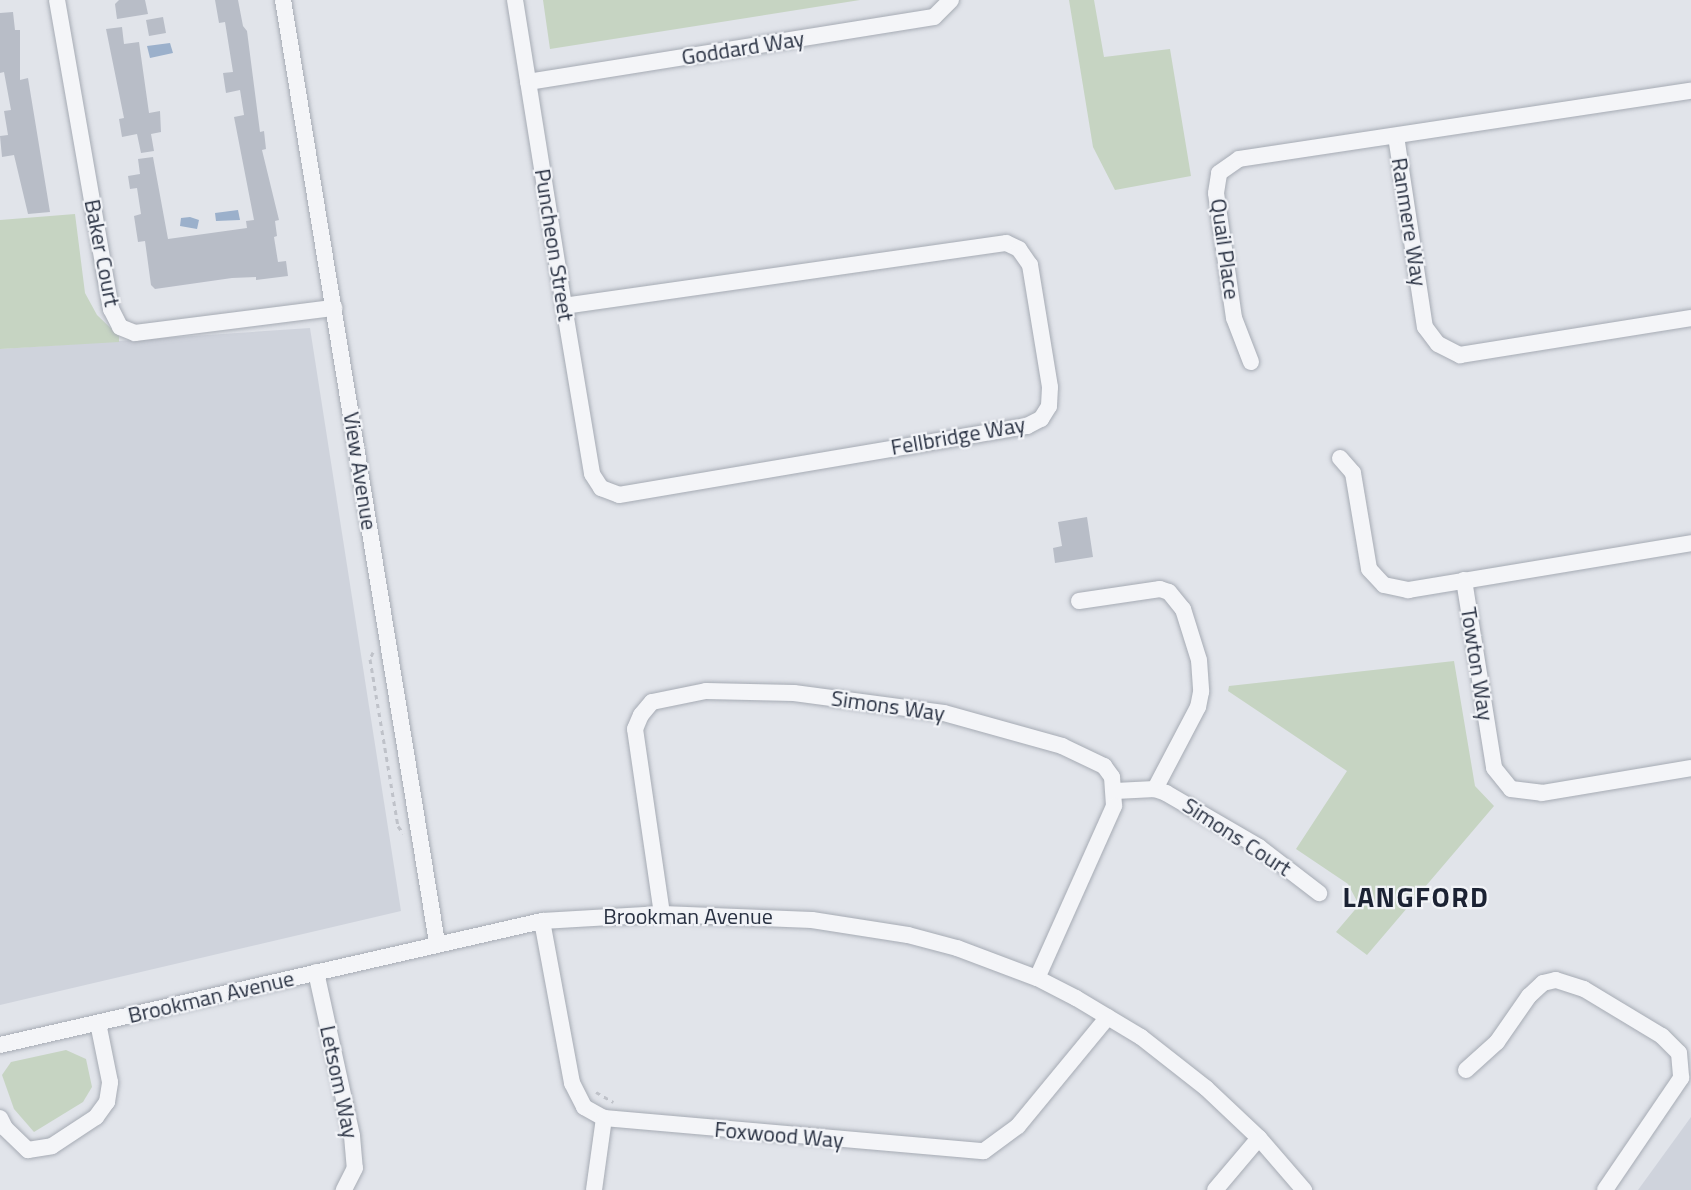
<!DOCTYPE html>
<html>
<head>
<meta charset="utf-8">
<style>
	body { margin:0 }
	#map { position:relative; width:1691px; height:1190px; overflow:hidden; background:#e1e4ea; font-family:"Titillium Web",sans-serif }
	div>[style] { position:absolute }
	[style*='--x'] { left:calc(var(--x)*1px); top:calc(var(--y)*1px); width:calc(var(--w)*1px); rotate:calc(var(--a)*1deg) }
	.built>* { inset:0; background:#cfd3dc }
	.green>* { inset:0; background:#c6d4c2 }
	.water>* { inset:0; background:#9bb0cb }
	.building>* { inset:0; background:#b8bdc7 }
	.path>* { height:3px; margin-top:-1.5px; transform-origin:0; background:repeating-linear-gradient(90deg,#bfc2c9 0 4.5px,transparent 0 9px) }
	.roads { filter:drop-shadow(0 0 2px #a6abb4) drop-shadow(0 0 2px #a6abb4) }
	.minor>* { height:16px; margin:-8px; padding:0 8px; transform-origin:8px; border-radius:8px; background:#f4f5f8 }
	span { translate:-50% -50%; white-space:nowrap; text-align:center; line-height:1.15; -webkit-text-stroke:4.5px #f1f3f7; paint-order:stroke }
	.street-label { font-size:22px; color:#293142 }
	.district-label { font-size:28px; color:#1b2233; font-weight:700; letter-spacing:1.5px }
</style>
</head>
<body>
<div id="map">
	<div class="built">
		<i style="clip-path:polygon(310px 328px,401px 911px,0 1005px,0 349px)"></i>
		<i style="clip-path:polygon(1691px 1117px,1691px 1190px,1638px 1190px)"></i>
	</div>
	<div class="green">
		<i style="clip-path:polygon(543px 0,860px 0,550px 49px)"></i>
		<i style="clip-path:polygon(1069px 0,1094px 0,1104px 57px,1170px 49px,1191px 176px,1115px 190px,1093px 147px)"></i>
		<i style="clip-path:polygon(75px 214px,85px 293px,97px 315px,119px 336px,119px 342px,0 349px,0 220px)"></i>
		<i style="clip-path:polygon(1454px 661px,1475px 786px,1494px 806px,1367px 955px,1336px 932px,1359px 905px,1348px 884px,1296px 849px,1347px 771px,1228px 691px,1229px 686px)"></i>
		<i style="clip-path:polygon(66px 1050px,86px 1059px,92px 1087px,83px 1102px,34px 1132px,14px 1109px,2px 1075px,11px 1062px)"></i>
	</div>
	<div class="water">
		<i style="clip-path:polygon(170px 43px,173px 53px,150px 58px,147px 46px)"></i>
		<i style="clip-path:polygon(238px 210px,240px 220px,216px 221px,215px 213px)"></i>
		<i style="clip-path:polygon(190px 217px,199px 220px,197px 229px,180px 226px,181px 218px)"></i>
	</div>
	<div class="building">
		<i style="clip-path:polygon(119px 0,145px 0,148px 14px,117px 19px,115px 4px)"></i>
		<i style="clip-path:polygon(215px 0,238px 0,243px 26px,247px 31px,260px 132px,264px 131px,266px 149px,262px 150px,279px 220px,275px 221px,277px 236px,274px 237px,278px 262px,286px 261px,288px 276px,256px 280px,256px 277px,232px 278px,155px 289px,151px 285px,145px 241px,138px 242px,134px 216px,141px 214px,137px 188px,130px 189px,128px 176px,140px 174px,138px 159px,153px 157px,168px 239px,247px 228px,246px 221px,254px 220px,234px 117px,244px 115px,240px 90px,226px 93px,223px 73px,233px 72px,225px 22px,219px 23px)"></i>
		<i style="clip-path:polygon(13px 12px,15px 30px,20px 30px,20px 80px,28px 78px,50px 212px,28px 214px,14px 155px,2px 157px,0 136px,8px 135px,4px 111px,11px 110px,4px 72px,0 73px,0 13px)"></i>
		<i style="clip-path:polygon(163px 17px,166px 33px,149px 36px,146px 20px)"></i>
		<i style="clip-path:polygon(122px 27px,124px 44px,139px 42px,149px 113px,160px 111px,161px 132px,151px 134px,154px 151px,141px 153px,137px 134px,122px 137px,119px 119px,124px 118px,106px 29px)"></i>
		<i style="clip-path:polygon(1087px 517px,1093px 557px,1055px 563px,1053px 548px,1062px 546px,1058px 522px)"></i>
	</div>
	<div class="path">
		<i style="--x:373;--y:652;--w:8;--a:113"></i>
		<i style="--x:370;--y:659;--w:169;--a:80.5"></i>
		<i style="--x:398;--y:826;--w:9;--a:54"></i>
		<i style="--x:596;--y:1092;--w:20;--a:30"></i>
	</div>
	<div class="roads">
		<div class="minor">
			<i style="--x:57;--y:0;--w:314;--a:80.1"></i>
			<i style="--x:111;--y:309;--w:20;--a:63"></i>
			<i style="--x:120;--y:327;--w:16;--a:22"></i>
			<i style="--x:135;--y:333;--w:201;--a:-7.2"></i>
			<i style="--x:283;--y:0;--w:955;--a:80.72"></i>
			<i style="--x:515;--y:0;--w:310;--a:80.9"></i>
			<i style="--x:564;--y:306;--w:170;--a:80.5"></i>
			<i style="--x:592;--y:474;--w:17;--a:57"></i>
			<i style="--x:601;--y:488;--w:19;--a:21"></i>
			<i style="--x:619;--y:495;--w:414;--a:-9.6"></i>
			<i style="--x:1027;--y:426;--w:16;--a:-27"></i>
			<i style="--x:1041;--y:419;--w:15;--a:-58"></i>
			<i style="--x:1049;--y:406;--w:19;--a:-87"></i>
			<i style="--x:1050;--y:387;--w:124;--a:-99.3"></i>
			<i style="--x:1030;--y:265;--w:19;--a:-125"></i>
			<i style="--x:1019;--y:249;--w:14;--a:-155"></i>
			<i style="--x:1006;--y:243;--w:446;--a:171.9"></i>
			<i style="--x:528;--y:82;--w:411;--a:-9.1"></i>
			<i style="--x:934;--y:17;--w:24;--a:-45"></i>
			<i style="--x:1396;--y:136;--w:193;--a:81.4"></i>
			<i style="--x:1425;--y:327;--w:21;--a:53"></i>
			<i style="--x:1438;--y:344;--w:25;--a:27"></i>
			<i style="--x:1460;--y:355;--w:234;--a:-9.1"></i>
			<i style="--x:1251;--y:362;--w:47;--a:-111.1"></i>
			<i style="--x:1234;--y:318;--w:126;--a:-98.2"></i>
			<i style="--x:1216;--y:193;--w:20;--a:-81"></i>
			<i style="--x:1219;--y:173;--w:24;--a:-35"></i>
			<i style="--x:1239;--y:159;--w:457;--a:-8.6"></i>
			<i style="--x:1340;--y:458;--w:20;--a:49"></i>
			<i style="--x:1353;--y:473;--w:97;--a:80.5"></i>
			<i style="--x:1369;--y:569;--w:22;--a:47"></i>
			<i style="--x:1384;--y:585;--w:25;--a:12"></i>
			<i style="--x:1408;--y:590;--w:287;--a:-9.4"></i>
			<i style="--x:1464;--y:580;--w:190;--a:80.9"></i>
			<i style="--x:1494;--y:768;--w:27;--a:51"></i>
			<i style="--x:1511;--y:789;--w:31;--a:7"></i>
			<i style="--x:1542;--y:793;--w:151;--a:-9.5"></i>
			<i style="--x:1079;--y:601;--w:82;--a:-8.4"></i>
			<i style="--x:1160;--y:589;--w:9;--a:18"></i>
			<i style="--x:1169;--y:592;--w:22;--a:51"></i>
			<i style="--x:1183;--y:609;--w:53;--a:72.6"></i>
			<i style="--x:1199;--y:660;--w:32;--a:86"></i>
			<i style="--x:1201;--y:692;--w:15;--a:101"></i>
			<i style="--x:1198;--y:707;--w:93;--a:117.7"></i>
			<i style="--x:1115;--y:791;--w:40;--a:-2.9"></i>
			<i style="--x:1155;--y:789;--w:12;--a:20"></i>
			<i style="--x:1166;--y:793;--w:108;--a:30.1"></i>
			<i style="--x:1259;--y:847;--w:76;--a:37.5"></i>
			<i style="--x:662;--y:914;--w:187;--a:-98.3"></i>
			<i style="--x:635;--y:729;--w:15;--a:-67"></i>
			<i style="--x:641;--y:715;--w:17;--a:-50"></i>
			<i style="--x:652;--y:702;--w:55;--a:-11.5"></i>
			<i style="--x:706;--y:691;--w:88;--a:1.3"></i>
			<i style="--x:794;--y:693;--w:151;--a:7.6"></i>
			<i style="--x:944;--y:713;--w:123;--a:15.6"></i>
			<i style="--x:1062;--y:746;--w:47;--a:25.5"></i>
			<i style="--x:1104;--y:766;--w:14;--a:54"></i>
			<i style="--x:1112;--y:777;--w:29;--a:86"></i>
			<i style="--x:1114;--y:806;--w:188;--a:114.1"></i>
			<i style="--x:542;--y:921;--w:165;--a:79.5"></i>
			<i style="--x:572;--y:1083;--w:27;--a:63"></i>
			<i style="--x:584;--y:1107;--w:23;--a:29"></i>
			<i style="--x:604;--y:1118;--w:381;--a:5"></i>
			<i style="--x:984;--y:1151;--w:42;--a:-36.3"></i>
			<i style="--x:1018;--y:1126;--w:141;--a:-50.5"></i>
			<i style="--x:316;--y:972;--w:168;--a:77.6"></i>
			<i style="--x:352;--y:1136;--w:32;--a:85"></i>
			<i style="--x:355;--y:1168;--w:25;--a:117"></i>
			<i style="--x:0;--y:1045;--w:556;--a:-12.89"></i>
			<i style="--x:542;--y:921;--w:120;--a:-3.3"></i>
			<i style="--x:662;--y:914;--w:150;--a:2.3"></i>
			<i style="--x:812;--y:920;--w:97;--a:8.9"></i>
			<i style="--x:908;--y:935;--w:51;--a:14.9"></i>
			<i style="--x:957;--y:948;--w:85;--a:20.6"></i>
			<i style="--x:1037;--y:978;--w:44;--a:27.1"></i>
			<i style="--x:1076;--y:998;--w:76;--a:31"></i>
			<i style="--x:1141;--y:1037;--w:83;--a:38.1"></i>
			<i style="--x:1206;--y:1088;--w:73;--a:43.3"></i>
			<i style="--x:1259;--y:1138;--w:69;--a:49.1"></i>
			<i style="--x:1466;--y:1070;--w:42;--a:-42.1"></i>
			<i style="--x:1497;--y:1042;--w:56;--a:-55.2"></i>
			<i style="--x:1529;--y:996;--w:19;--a:-43"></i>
			<i style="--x:1543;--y:983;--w:13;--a:-13"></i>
			<i style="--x:1556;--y:980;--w:29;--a:18"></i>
			<i style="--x:1584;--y:989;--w:91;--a:31.1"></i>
			<i style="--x:1662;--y:1036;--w:24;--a:45"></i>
			<i style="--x:1679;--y:1053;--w:25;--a:85"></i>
			<i style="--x:1681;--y:1078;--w:135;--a:124.2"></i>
			<i style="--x:0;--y:1118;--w:11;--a:63"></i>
			<i style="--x:5;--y:1128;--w:32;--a:44"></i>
			<i style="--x:28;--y:1150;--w:24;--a:-9"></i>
			<i style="--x:52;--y:1146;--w:53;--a:-33.4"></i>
			<i style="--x:96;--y:1117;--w:19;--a:-54"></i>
			<i style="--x:107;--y:1102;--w:20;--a:-81"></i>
			<i style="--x:110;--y:1082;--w:60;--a:-101.5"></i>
			<i style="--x:594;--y:1190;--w:73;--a:-82.1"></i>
			<i style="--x:1215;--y:1190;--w:68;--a:-49.8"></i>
		</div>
	</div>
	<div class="street-label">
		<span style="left:743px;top:48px;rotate:-9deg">Goddard Way</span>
		<span style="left:1409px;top:222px;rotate:81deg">Ranmere Way</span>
		<span style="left:554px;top:245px;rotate:81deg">Puncheon Street</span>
		<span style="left:1225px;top:249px;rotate:82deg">Quail Place</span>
		<span style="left:102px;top:253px;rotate:79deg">Baker Court</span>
		<span style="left:958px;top:436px;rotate:-10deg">Fellbridge Way</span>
		<span style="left:360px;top:471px;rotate:81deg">View Avenue</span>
		<span style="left:1477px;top:664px;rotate:81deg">Towton Way</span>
		<span style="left:888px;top:706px;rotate:8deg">Simons Way</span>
		<span style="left:1237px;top:837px;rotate:33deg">Simons Court</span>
		<span style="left:688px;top:917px">Brookman Avenue</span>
		<span style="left:211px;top:997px;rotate:-13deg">Brookman Avenue</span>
		<span style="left:339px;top:1082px;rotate:78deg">Letsom Way</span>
		<span style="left:779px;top:1135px;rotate:5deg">Foxwood Way</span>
	</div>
	<div class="district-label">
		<span style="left:1416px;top:897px">LANGFORD</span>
	</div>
</div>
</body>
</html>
